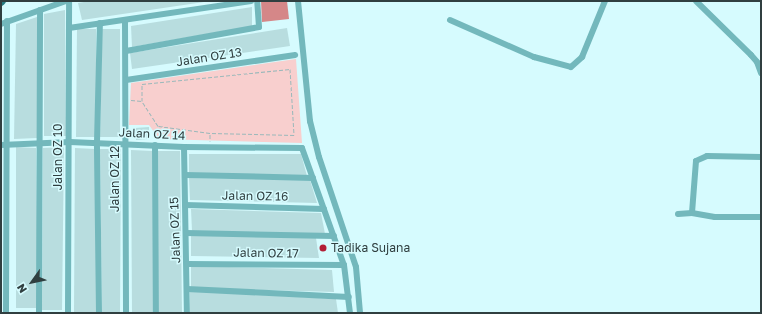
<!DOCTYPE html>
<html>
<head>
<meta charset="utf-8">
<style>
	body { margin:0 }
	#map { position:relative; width:762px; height:314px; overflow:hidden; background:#d6fbfe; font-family:"Golos Text",sans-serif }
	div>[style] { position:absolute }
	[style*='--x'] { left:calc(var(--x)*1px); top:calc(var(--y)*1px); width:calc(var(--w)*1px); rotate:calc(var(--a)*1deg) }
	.green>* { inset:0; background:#f8cfce }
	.water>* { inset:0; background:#d58788 }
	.building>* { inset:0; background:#b8dddf }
	.path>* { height:1px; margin-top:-0.5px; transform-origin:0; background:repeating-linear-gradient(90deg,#9ab8ba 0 4px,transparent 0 6px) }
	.minor>* { height:6px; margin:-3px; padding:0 3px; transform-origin:3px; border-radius:3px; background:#73b8bc }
	.major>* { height:8px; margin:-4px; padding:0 4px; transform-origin:4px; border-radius:4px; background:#267b81 }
	.dots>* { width:11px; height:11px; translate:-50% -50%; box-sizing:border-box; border:2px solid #d6fbfe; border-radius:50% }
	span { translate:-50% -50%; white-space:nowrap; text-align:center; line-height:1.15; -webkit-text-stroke:3px #d6fbfe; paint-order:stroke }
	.street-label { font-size:12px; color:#303f40 }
	.poi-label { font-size:12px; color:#303f40 }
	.left { translate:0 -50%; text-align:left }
	.frame { position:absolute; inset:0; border:2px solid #303f40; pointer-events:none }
	.north { position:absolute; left:12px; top:262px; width:40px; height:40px; -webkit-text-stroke:3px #d6fbfe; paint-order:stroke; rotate:237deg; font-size:11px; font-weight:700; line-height:16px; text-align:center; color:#303f40 }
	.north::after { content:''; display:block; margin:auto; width:14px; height:18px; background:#303f40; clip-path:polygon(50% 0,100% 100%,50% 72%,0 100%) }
</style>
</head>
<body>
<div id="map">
	<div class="green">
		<i style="clip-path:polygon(296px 59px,302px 143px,159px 139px,149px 125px,129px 125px,131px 83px)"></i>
	</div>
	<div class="water">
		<i style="clip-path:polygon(261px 1px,287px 1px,289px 19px,262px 22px)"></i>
	</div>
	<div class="building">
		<i style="clip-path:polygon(90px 1px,203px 1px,204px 2px,82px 20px,78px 3px)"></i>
		<i style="clip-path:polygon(252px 7px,252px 26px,132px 47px,131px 26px)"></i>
		<i style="clip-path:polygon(65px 10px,66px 136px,44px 136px,44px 14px)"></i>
		<i style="clip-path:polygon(37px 17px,37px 138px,14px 139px,16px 24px)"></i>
		<i style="clip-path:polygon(287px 28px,290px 46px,132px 69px,130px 53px)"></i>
		<i style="clip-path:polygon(77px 29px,96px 29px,96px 137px,76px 137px)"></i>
		<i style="clip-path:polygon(102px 29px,120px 29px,120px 137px,100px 137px)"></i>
		<i style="clip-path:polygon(149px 127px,149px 139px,136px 140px,135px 128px)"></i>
		<i style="clip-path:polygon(16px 147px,36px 148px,38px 308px,16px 308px)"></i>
		<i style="clip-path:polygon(64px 147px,62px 310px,42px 310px,43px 148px)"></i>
		<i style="clip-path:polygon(75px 148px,95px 149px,97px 313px,74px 312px)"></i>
		<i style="clip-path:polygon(100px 149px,121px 149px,120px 313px,102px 313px)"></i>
		<i style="clip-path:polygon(131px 150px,153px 151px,153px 313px,132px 313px)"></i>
		<i style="clip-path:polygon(157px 151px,180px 151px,182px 313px,158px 313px)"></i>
		<i style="clip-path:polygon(189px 154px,301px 154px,307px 176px,189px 173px)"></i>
		<i style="clip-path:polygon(189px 178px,310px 180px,317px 203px,190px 200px)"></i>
		<i style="clip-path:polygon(191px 209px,321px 213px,325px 234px,192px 231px)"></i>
		<i style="clip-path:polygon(191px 235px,316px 238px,319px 258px,191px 256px)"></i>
		<i style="clip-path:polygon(191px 266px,332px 270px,334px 292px,191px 288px)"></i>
		<i style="clip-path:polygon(190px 291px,336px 299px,338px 313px,190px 313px)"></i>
	</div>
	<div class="path">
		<i style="--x:290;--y:69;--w:66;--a:86.5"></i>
		<i style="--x:294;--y:135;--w:84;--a:-178.6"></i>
		<i style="--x:210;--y:133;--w:52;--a:-172.3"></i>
		<i style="--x:158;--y:126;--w:30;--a:-123"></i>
		<i style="--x:142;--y:101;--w:17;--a:-90"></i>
		<i style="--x:142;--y:84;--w:149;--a:-5.8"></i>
		<i style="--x:131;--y:100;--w:11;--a:5"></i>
		<i style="--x:210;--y:134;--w:7;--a:90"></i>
	</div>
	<div class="minor">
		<i style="--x:298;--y:1;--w:121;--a:84.3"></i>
		<i style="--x:310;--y:121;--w:37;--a:76"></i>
		<i style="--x:319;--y:157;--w:116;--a:71.4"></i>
		<i style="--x:356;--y:267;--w:46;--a:85"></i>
		<i style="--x:696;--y:1;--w:77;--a:44.5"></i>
		<i style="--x:751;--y:55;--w:9;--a:49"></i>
		<i style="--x:757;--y:62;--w:12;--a:70"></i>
		<i style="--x:450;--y:20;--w:92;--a:23.8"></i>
		<i style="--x:534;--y:57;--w:38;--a:15"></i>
		<i style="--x:571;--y:67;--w:15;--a:-42"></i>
		<i style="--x:582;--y:57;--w:61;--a:-67.7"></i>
		<i style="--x:125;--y:22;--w:291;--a:89.8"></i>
		<i style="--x:1;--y:24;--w:69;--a:-19.5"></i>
		<i style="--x:69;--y:28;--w:184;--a:-8.4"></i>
		<i style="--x:126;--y:51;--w:135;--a:-10.2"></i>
		<i style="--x:259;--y:27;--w:26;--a:-94"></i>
		<i style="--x:126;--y:80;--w:171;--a:-8.4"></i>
		<i style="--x:1;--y:145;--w:69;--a:-2.5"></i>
		<i style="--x:70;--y:142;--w:114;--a:2.5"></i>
		<i style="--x:184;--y:147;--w:118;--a:0.5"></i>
		<i style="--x:302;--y:148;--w:124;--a:70.3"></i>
		<i style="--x:344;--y:265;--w:48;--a:82.9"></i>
		<i style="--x:155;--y:145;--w:168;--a:89.7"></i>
		<i style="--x:184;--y:147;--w:166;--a:89"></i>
		<i style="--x:761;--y:157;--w:54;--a:-178.9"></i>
		<i style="--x:707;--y:156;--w:12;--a:156"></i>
		<i style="--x:696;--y:161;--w:52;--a:94.4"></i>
		<i style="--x:692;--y:213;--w:23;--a:10"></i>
		<i style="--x:715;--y:217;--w:46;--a:0"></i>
		<i style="--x:185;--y:175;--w:128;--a:1.3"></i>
		<i style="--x:185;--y:205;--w:139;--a:1.6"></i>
		<i style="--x:678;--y:214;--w:14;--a:-4"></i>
		<i style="--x:186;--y:233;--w:148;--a:1.2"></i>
		<i style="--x:187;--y:264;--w:157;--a:0.4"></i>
		<i style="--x:187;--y:289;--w:162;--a:2.8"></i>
		<i style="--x:6;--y:313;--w:292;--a:-89.8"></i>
		<i style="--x:39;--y:313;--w:303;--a:-89.8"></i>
		<i style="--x:68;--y:313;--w:312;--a:-89.8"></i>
		<i style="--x:99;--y:313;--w:171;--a:-90.7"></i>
		<i style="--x:97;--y:142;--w:119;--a:-88.6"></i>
	</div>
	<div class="major">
		<i style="--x:1;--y:2;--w:1;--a:-45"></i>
	</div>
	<div class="dots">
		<i style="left:323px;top:248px;background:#b22037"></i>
	</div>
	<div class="street-label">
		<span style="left:209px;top:57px;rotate:-9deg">Jalan OZ 13</span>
		<span style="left:152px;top:134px;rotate:3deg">Jalan OZ 14</span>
		<span style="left:58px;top:157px;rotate:-90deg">Jalan OZ 10</span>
		<span style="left:115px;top:179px;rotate:-90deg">Jalan OZ 12</span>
		<span style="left:255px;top:196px;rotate:1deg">Jalan OZ 16</span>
		<span style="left:175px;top:230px;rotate:-92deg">Jalan OZ 15</span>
		<span style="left:266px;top:253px;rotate:1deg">Jalan OZ 17</span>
	</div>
	<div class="poi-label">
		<span class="left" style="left:331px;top:248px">Tadika Sujana</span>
	</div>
	<div class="frame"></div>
	<div class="north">N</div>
</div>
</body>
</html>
